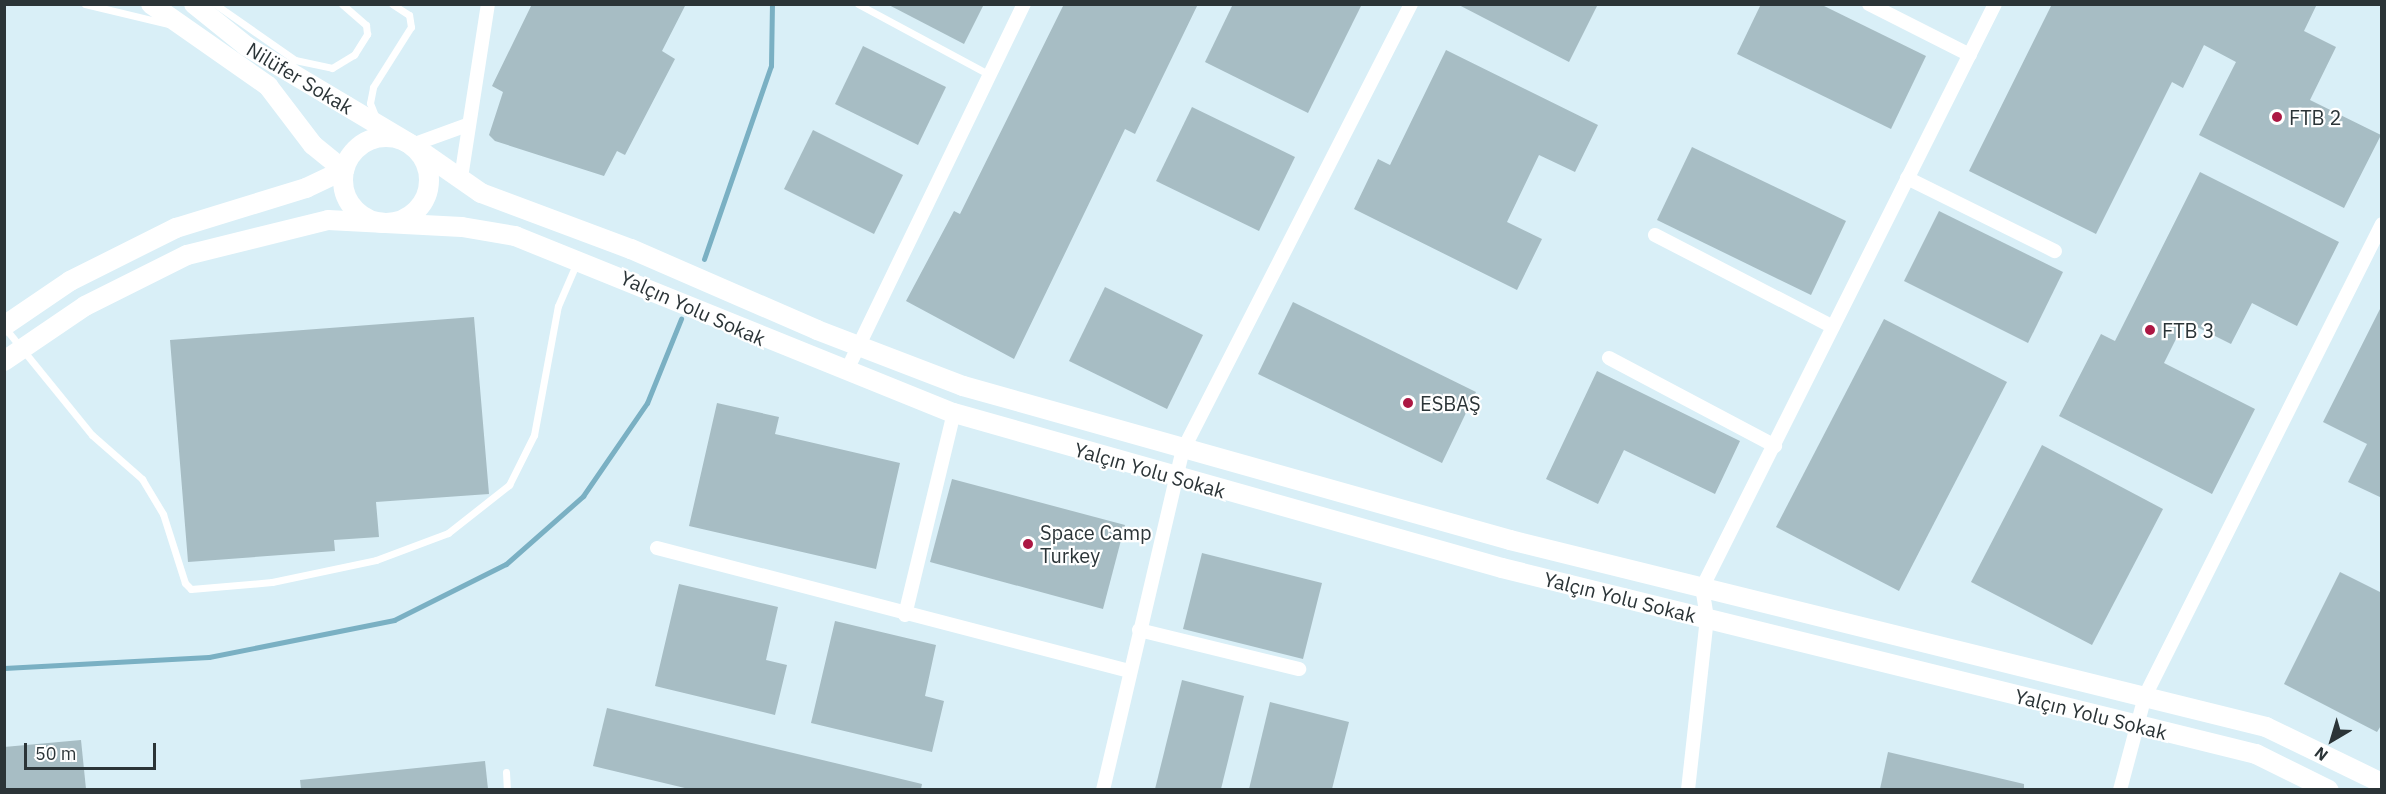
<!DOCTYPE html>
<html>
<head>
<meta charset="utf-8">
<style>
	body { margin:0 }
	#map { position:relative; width:2386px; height:794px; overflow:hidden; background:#d9eff7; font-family:"IBM Plex Sans",sans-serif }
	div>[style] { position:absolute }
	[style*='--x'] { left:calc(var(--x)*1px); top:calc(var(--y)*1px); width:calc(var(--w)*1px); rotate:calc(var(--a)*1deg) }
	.stream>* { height:5px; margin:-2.5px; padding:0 2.5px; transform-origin:2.5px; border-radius:2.5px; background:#7ab0c3 }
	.building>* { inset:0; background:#a7bdc4 }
	.lane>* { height:7px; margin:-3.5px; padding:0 3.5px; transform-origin:3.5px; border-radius:3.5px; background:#fff }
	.street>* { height:14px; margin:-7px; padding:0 7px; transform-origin:7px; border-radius:7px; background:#fff }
	.secondary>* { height:20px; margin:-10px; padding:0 10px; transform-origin:10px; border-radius:10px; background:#fff }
	.secondary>.ring { margin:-10px; padding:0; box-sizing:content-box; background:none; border:20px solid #fff; border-radius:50% }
	.dots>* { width:16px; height:16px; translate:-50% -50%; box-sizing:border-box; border:3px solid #fff; border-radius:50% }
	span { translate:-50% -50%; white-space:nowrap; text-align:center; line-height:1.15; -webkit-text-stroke:4.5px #fff; paint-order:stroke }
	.street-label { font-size:20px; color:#2b3437 }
	.poi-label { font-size:20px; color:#2b3437 }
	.left { translate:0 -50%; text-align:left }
	.frame { position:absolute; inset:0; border:6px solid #2b3437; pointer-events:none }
	.north { position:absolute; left:2302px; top:710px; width:60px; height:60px; -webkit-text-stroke:4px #fff; paint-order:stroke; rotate:218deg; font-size:16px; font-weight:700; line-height:24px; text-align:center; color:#2b3437 }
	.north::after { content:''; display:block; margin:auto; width:21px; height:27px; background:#2b3437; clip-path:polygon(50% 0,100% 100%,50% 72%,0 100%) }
	.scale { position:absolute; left:24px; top:743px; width:132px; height:27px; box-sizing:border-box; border:3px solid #2b3437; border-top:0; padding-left:8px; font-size:18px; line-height:21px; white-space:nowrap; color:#2b3437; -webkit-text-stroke:4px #fff; paint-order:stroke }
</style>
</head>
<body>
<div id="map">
	<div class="stream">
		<i style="--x:704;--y:259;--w:204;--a:-70.9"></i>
		<i style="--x:771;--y:66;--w:62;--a:-89.1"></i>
		<i style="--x:4;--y:668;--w:205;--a:-3.1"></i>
		<i style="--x:209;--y:657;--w:189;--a:-11.3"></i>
		<i style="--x:394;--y:620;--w:125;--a:-26.6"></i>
		<i style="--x:506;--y:564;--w:103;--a:-41.4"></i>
		<i style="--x:583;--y:496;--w:113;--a:-55.5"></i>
		<i style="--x:647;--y:403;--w:91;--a:-68"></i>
	</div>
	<div class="building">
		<i style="clip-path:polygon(532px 4px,686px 4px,662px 51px,675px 59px,625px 155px,617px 151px,604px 176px,495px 141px,489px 135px,503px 92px,492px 86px)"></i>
		<i style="clip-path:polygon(887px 4px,984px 4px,964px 44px)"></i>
		<i style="clip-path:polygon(1064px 4px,1198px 4px,1135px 134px,1125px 129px,1014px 359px,906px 301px,954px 211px,960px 214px)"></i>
		<i style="clip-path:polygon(1233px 4px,1362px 4px,1308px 113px,1205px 62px)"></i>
		<i style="clip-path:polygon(1457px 4px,1598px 4px,1569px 62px)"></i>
		<i style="clip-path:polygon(1761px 4px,1820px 4px,1926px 56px,1891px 129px,1737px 54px)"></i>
		<i style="clip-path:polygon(2052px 4px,2317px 4px,2304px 31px,2336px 47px,2310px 100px,2381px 135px,2344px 208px,2199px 135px,2236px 62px,2204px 45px,2183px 88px,2172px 82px,2096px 234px,1969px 171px)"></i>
		<i style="clip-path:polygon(863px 46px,946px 87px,918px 145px,835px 104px)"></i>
		<i style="clip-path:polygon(1446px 50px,1598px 125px,1575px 172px,1539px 155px,1507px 222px,1542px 239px,1517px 290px,1354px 209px,1378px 159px,1390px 165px)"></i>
		<i style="clip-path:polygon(1192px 107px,1295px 157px,1259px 231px,1156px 181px)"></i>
		<i style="clip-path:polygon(813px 130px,903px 175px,874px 234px,784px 189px)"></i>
		<i style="clip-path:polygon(1692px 147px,1846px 221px,1811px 295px,1657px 220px)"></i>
		<i style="clip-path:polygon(2200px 172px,2339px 242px,2297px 326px,2252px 303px,2231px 344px,2185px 321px,2164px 363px,2255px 409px,2212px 494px,2059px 416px,2101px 334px,2115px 341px)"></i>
		<i style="clip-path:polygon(1939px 211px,2063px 272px,2028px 343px,1904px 281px)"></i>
		<i style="clip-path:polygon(1105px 287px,1203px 335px,1167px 409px,1069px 361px)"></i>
		<i style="clip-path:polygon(1293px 302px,1476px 392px,1442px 463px,1258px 374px)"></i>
		<i style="clip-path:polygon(2382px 305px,2382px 498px,2348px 482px,2367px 444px,2323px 422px)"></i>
		<i style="clip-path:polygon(474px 317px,489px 494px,376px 502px,379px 537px,334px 540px,335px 551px,188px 562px,170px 340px)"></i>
		<i style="clip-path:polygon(1884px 319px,2007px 382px,1899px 591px,1776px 527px)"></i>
		<i style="clip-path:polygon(1597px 371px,1740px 441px,1715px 494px,1624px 450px,1598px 504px,1546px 479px)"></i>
		<i style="clip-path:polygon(717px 403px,779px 417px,775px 434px,900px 463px,876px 569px,689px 526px)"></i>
		<i style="clip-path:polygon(2042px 445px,2163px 509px,2092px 645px,1971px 582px)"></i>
		<i style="clip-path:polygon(952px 479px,1125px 525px,1103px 609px,930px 562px)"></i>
		<i style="clip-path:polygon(1202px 553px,1322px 583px,1303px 659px,1183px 629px)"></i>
		<i style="clip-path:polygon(2340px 572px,2382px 593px,2382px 724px,2377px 732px,2284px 684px)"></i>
		<i style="clip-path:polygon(679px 584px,778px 607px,766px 660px,787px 665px,775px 715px,655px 686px)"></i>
		<i style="clip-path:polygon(835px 621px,936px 645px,925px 696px,944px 701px,932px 752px,811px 723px)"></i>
		<i style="clip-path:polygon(1182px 680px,1244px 696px,1221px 789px,1155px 789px)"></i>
		<i style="clip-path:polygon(1270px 702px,1349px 722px,1332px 789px,1249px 789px)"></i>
		<i style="clip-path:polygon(607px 708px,922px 784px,921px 789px,689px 789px,593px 766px)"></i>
		<i style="clip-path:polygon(81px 740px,86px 789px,4px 789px,4px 747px)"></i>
		<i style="clip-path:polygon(1888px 752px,2024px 784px,2024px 789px,1880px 789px)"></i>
		<i style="clip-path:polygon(485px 761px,488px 789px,301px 789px,300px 780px)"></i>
	</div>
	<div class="lane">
		<i style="--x:85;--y:4;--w:85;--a:13.5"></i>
		<i style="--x:215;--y:4;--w:98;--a:35"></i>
		<i style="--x:295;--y:60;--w:38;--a:12"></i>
		<i style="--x:332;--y:68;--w:26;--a:-31"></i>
		<i style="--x:354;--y:55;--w:25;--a:-58"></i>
		<i style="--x:367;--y:34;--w:9;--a:-96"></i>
		<i style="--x:366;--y:25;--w:32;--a:-139"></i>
		<i style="--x:858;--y:4;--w:148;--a:28.3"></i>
		<i style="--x:376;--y:118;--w:16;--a:-112"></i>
		<i style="--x:370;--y:103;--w:16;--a:-79"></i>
		<i style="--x:373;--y:87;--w:71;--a:-57.7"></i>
		<i style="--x:411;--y:27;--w:12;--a:-99"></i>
		<i style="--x:409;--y:15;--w:20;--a:-147"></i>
		<i style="--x:5;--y:328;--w:138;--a:50.9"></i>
		<i style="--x:92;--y:435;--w:67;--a:41.3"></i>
		<i style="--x:142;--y:479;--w:41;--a:59"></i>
		<i style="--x:163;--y:514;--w:72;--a:72.3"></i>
		<i style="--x:185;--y:583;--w:8;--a:45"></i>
		<i style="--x:191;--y:589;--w:81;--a:-4.9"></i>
		<i style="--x:272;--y:582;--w:106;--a:-11.9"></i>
		<i style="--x:376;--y:560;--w:77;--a:-20.6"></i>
		<i style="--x:448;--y:533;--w:78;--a:-38.2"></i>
		<i style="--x:509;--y:485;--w:56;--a:-63.4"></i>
		<i style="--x:534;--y:435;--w:131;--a:-79.5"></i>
		<i style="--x:558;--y:306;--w:48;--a:-66.6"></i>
		<i style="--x:506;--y:772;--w:18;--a:87"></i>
	</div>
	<div class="street">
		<i style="--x:1869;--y:4;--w:113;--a:26.8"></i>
		<i style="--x:412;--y:145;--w:59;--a:-20"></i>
		<i style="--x:461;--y:178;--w:176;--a:-81.2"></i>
		<i style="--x:1907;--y:178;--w:165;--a:26.3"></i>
		<i style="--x:1655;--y:235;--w:200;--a:27.3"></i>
		<i style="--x:1609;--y:358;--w:188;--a:27.9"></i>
		<i style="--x:846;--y:372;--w:409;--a:-64.2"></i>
		<i style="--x:657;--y:548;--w:488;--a:14.6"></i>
		<i style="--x:905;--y:615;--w:208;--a:-76.4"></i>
		<i style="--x:1139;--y:630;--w:165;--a:13.7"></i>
		<i style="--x:1103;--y:790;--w:349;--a:-76.8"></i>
		<i style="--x:1183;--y:450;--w:501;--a:-62.92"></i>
		<i style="--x:1688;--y:790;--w:173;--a:-83.7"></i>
		<i style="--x:1707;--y:618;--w:30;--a:-99"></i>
		<i style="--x:1702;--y:588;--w:653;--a:-63.36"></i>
		<i style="--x:2120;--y:790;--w:97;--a:-75.1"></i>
		<i style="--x:2145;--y:696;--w:528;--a:-63.34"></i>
	</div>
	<div class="secondary">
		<i style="--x:151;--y:4;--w:143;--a:35"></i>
		<i style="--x:268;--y:86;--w:74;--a:52.7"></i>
		<i style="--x:313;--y:145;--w:40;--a:39"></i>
		<i style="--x:194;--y:4;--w:67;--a:38.9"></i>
		<i style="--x:246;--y:46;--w:193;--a:30.8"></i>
		<i style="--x:412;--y:145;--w:84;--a:34.8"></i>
		<i style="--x:481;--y:193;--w:160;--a:20.5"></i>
		<i style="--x:631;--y:249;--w:203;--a:23.5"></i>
		<i style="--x:817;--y:330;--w:156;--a:21"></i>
		<i style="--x:963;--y:386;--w:568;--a:15.72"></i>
		<i style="--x:1510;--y:540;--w:779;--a:13.89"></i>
		<i style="--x:2266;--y:727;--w:129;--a:25.8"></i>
		<i class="ring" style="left:343px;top:137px;width:66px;height:66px"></i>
		<i style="--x:4;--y:326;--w:80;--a:-34.3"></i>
		<i style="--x:70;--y:281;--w:119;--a:-26.6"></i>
		<i style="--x:176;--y:228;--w:136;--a:-17.1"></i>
		<i style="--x:306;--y:188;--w:42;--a:-25.3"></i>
		<i style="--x:4;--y:361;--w:98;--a:-34.2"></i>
		<i style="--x:85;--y:306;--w:114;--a:-26.6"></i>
		<i style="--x:187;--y:255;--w:145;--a:-13.9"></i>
		<i style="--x:328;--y:220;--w:134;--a:3"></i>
		<i style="--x:462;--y:227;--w:54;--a:9.6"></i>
		<i style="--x:515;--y:236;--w:473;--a:22"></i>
		<i style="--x:954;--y:413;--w:569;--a:15.79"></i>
		<i style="--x:1502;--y:568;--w:777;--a:13.86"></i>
		<i style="--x:2256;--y:754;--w:81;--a:26.3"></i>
	</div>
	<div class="dots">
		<i style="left:2277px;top:117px;background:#ac1743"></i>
		<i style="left:2150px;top:330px;background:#ac1743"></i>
		<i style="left:1408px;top:403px;background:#ac1743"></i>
		<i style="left:1028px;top:544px;background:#ac1743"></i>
	</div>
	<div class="street-label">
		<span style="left:300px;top:78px;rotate:31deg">Nilüfer Sokak</span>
		<span style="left:693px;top:308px;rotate:24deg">Yalçın Yolu Sokak</span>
		<span style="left:1150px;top:470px;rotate:16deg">Yalçın Yolu Sokak</span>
		<span style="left:1620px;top:597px;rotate:14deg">Yalçın Yolu Sokak</span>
		<span style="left:2091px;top:714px;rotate:14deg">Yalçın Yolu Sokak</span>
	</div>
	<div class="poi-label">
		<span class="left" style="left:2289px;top:117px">FTB 2</span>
		<span class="left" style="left:2162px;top:330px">FTB 3</span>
		<span class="left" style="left:1420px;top:403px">ESBAŞ</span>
		<span class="left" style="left:1040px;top:544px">Space Camp<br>Turkey</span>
	</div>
	<div class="frame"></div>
	<div class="north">N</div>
	<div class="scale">50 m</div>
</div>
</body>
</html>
